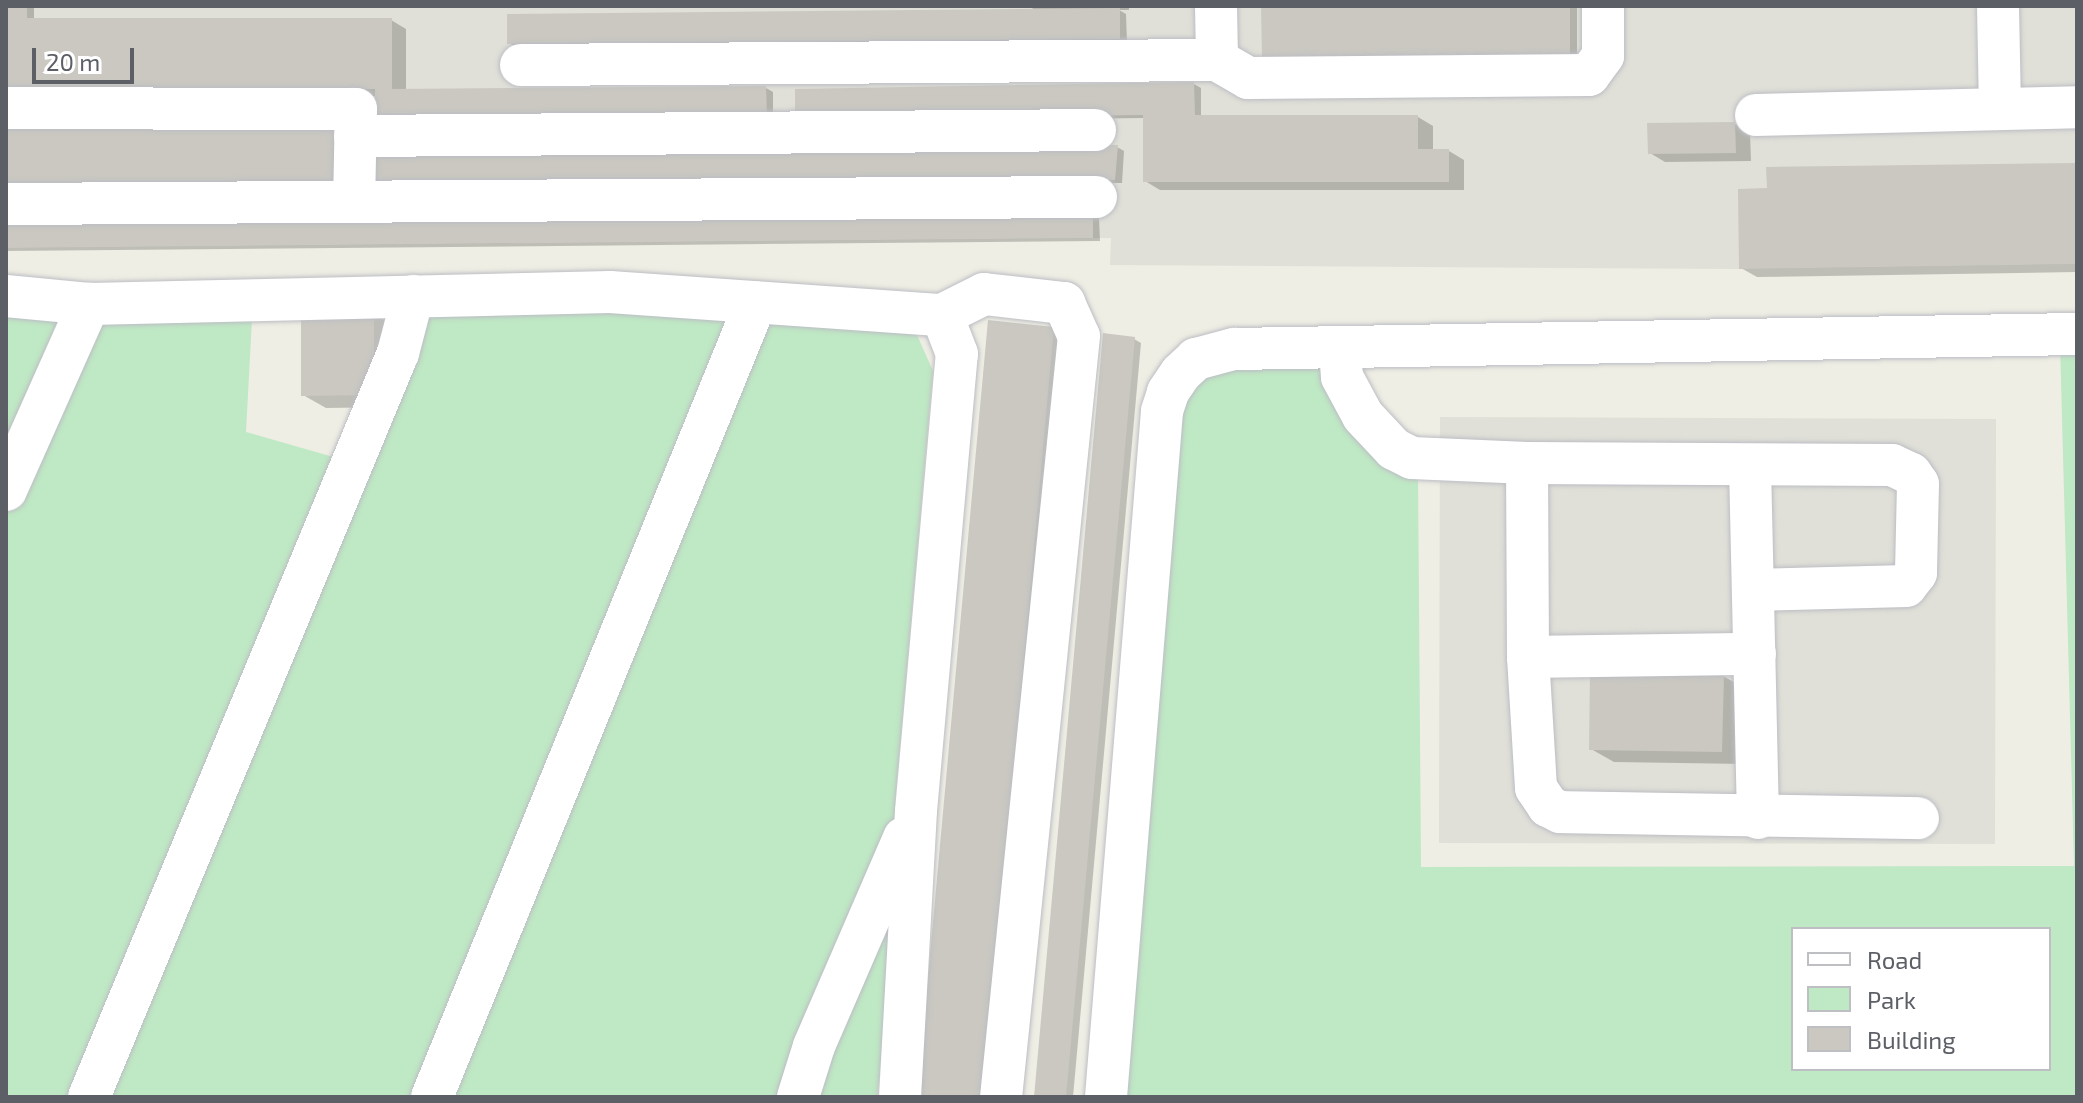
<!DOCTYPE html>
<html>
<head>
<meta charset="utf-8">
<style>
	body { margin:0 }
	#map { position:relative; width:2083px; height:1103px; overflow:hidden; background:#efeee4; font-family:"Exo 2",sans-serif }
	div>[style] { position:absolute }
	[style*='--x'] { left:calc(var(--x)*1px); top:calc(var(--y)*1px); width:calc(var(--w)*1px); rotate:calc(var(--a)*1deg) }
	.industrial>* { inset:0; background:#e0e0d8 }
	.green>* { inset:0; background:#bfe8c4 }
	.shadow>* { inset:0; background:#0003 }
	.building>* { inset:0; background:#cac8c1 }
	.roads { filter:drop-shadow(0 0 2px #bcbdc4) drop-shadow(0 0 2px #bcbdc4) }
	.minor>* { height:42px; margin:-21px; padding:0 21px; transform-origin:21px; border-radius:21px; background:#fff }
	span { translate:-50% -50%; white-space:nowrap; text-align:center; line-height:1.15; -webkit-text-stroke:8px #fff; paint-order:stroke }
	.frame { position:absolute; inset:0; border:8px solid #5c5f66; pointer-events:none }
	.legend { position:absolute; left:1791px; top:927px; width:260px; height:144px; box-sizing:border-box; background:#fff; border:2px solid #bebfc2; margin:0; padding:10px 14px; list-style:none; font-size:24px; color:#5c5f66 }
	.legend li { display:flex; align-items:center; gap:16px; height:40px }
	.legend b { width:40px; border:2px solid #bebfc2 }
	.scale { position:absolute; left:32px; top:48px; width:102px; height:36px; box-sizing:border-box; border:4px solid #5c5f66; border-top:0; padding-left:10px; font-size:24px; line-height:28px; white-space:nowrap; color:#5c5f66; -webkit-text-stroke:6px #fff; paint-order:stroke }
</style>
</head>
<body>
<div id="map">
	<div class="industrial">
		<i style="clip-path:polygon(6px 6px,2077px 6px,2077px 264px,1739px 269px,1110px 265px,1111px 238px,6px 248px)"></i>
		<i style="clip-path:polygon(1440px 417px,1996px 419px,1995px 844px,1439px 843px)"></i>
	</div>
	<div class="green">
		<i style="clip-path:polygon(602px 307px,917px 335px,933px 371px,895px 803px,901px 905px,877px 1097px,6px 1097px,6px 314px,252px 319px,246px 432px,365px 466px,427px 311px)"></i>
		<i style="clip-path:polygon(evenodd,2060px 343px,2077px 343px,2077px 1097px,1114px 1097px,1173px 412px,1196px 372px,1321px 356px,1418px 471px,1421px 867px,2074px 866px,2060px 343px,1793px 929px,2049px 929px,2049px 1069px,1793px 1069px,1793px 929px)"></i>
	</div>
	<div class="shadow">
		<i style="clip-path:polygon(6px 6px,34px 6px,34px 20px,391px 20px,406px 29px,406px 90px,766px 88px,773px 92px,773px 119px,377px 96px,7px 96px)"></i>
		<i style="clip-path:polygon(1028px 6px,1129px 6px,1129px 10px,1119px 10px,1126px 14px,1127px 42px,516px 47px,509px 43px,1037px 11px)"></i>
		<i style="clip-path:polygon(1263px 6px,1577px 6px,1577px 59px)"></i>
		<i style="clip-path:polygon(1194px 84px,1201px 88px,1201px 117px,1418px 117px,1433px 126px,1433px 151px,1449px 151px,1464px 160px,1464px 190px,1160px 190px,1145px 181px,1145px 118px,805px 122px)"></i>
		<i style="clip-path:polygon(1735px 124px,1750px 133px,1751px 161px,1665px 162px,1650px 153px)"></i>
		<i style="clip-path:polygon(1117px 147px,1124px 151px,1122px 183px,379px 187px)"></i>
		<i style="clip-path:polygon(2077px 165px,2077px 272px,1757px 277px,1741px 268px)"></i>
		<i style="clip-path:polygon(1092px 214px,1099px 218px,1100px 241px,6px 251px,6px 225px)"></i>
		<i style="clip-path:polygon(373px 314px,396px 327px,396px 407px,326px 408px,303px 395px)"></i>
		<i style="clip-path:polygon(1054px 329px,1061px 333px,991px 1097px,919px 1097px)"></i>
		<i style="clip-path:polygon(1134px 339px,1141px 343px,1073px 1097px,1036px 1097px)"></i>
		<i style="clip-path:polygon(1723px 676px,1746px 689px,1745px 764px,1614px 762px,1591px 749px)"></i>
	</div>
	<div class="building">
		<i style="clip-path:polygon(6px 6px,27px 6px,27px 18px,392px 18px,392px 89px,766px 86px,767px 116px,375px 121px,375px 89px,6px 88px)"></i>
		<i style="clip-path:polygon(1261px 6px,1570px 6px,1570px 56px,1262px 59px)"></i>
		<i style="clip-path:polygon(1120px 8px,1120px 39px,507px 44px,507px 14px)"></i>
		<i style="clip-path:polygon(1194px 82px,1195px 115px,1418px 115px,1418px 149px,1449px 149px,1449px 182px,1143px 182px,1143px 115px,795px 119px,795px 89px)"></i>
		<i style="clip-path:polygon(1735px 122px,1736px 153px,1648px 154px,1647px 123px)"></i>
		<i style="clip-path:polygon(342px 123px,343px 184px,6px 187px,6px 126px)"></i>
		<i style="clip-path:polygon(1118px 145px,1115px 180px,370px 184px,370px 152px)"></i>
		<i style="clip-path:polygon(2077px 163px,2077px 264px,1739px 269px,1738px 189px,1767px 188px,1766px 167px)"></i>
		<i style="clip-path:polygon(1093px 212px,1093px 238px,6px 248px,6px 223px)"></i>
		<i style="clip-path:polygon(374px 312px,374px 395px,301px 396px,301px 313px)"></i>
		<i style="clip-path:polygon(988px 320px,1054px 327px,984px 1097px,917px 1097px)"></i>
		<i style="clip-path:polygon(1103px 333px,1135px 337px,1066px 1097px,1034px 1097px)"></i>
		<i style="clip-path:polygon(1590px 672px,1724px 674px,1722px 752px,1589px 750px)"></i>
	</div>
	<div class="roads">
		<div class="minor">
			<i style="--x:1216;--y:6;--w:54;--a:88.9"></i>
			<i style="--x:1998;--y:6;--w:103;--a:88.9"></i>
			<i style="--x:521;--y:65;--w:696;--a:-0.41"></i>
			<i style="--x:1217;--y:60;--w:36;--a:30"></i>
			<i style="--x:1248;--y:78;--w:341;--a:-0.5"></i>
			<i style="--x:1589;--y:75;--w:24;--a:-54"></i>
			<i style="--x:1603;--y:56;--w:50;--a:-90"></i>
			<i style="--x:6;--y:108;--w:350;--a:0.2"></i>
			<i style="--x:356;--y:109;--w:92;--a:91.2"></i>
			<i style="--x:1756;--y:115;--w:321;--a:-1.4"></i>
			<i style="--x:355;--y:136;--w:740;--a:-0.46"></i>
			<i style="--x:6;--y:204;--w:1090;--a:-0.37"></i>
			<i style="--x:6;--y:296;--w:83;--a:5.5"></i>
			<i style="--x:89;--y:304;--w:521;--a:-1.32"></i>
			<i style="--x:610;--y:292;--w:333;--a:4"></i>
			<i style="--x:942;--y:315;--w:47;--a:-26.6"></i>
			<i style="--x:984;--y:294;--w:81;--a:6.4"></i>
			<i style="--x:1064;--y:303;--w:36;--a:66"></i>
			<i style="--x:1079;--y:336;--w:765;--a:95.85"></i>
			<i style="--x:1340;--y:349;--w:28;--a:86"></i>
			<i style="--x:1342;--y:377;--w:44;--a:61.7"></i>
			<i style="--x:1363;--y:416;--w:45;--a:46.8"></i>
			<i style="--x:1394;--y:449;--w:20;--a:27"></i>
			<i style="--x:1412;--y:458;--w:115;--a:2.5"></i>
			<i style="--x:1527;--y:463;--w:365;--a:0.3"></i>
			<i style="--x:1892;--y:465;--w:21;--a:25"></i>
			<i style="--x:1911;--y:474;--w:12;--a:55"></i>
			<i style="--x:1918;--y:484;--w:89;--a:91.3"></i>
			<i style="--x:1916;--y:573;--w:16;--a:128"></i>
			<i style="--x:1906;--y:586;--w:153;--a:178.5"></i>
			<i style="--x:1527;--y:463;--w:194;--a:89.7"></i>
			<i style="--x:1528;--y:657;--w:131;--a:86.5"></i>
			<i style="--x:1536;--y:788;--w:22;--a:56"></i>
			<i style="--x:1548;--y:806;--w:13;--a:27"></i>
			<i style="--x:1560;--y:812;--w:358;--a:1"></i>
			<i style="--x:1750;--y:466;--w:352;--a:88.7"></i>
			<i style="--x:6;--y:490;--w:204;--a:-66"></i>
			<i style="--x:1528;--y:657;--w:227;--a:-0.8"></i>
			<i style="--x:89;--y:1097;--w:806;--a:-67.45"></i>
			<i style="--x:398;--y:353;--w:59;--a:-75.3"></i>
			<i style="--x:432;--y:1097;--w:858;--a:-67.83"></i>
			<i style="--x:798;--y:1097;--w:53;--a:-72.6"></i>
			<i style="--x:814;--y:1046;--w:227;--a:-66.6"></i>
			<i style="--x:900;--y:1097;--w:286;--a:-86.8"></i>
			<i style="--x:916;--y:811;--w:459;--a:-84.9"></i>
			<i style="--x:957;--y:354;--w:42;--a:-111"></i>
			<i style="--x:1106;--y:1097;--w:688;--a:-85.33"></i>
			<i style="--x:1162;--y:411;--w:20;--a:-72"></i>
			<i style="--x:1168;--y:392;--w:23;--a:-56"></i>
			<i style="--x:1181;--y:373;--w:21;--a:-43"></i>
			<i style="--x:1196;--y:359;--w:39;--a:-15"></i>
			<i style="--x:1234;--y:349;--w:843;--a:-1.02"></i>
		</div>
	</div>
	<div class="frame"></div>
	<ul class="legend">
	<li><b style="height:10px;background:#fff"></b>Road</li>
	<li><b style="height:22px;background:#bfe8c4"></b>Park</li>
	<li><b style="height:22px;background:#cac8c1"></b>Building</li>
	</ul>
	<div class="scale">20 m</div>
</div>
</body>
</html>
